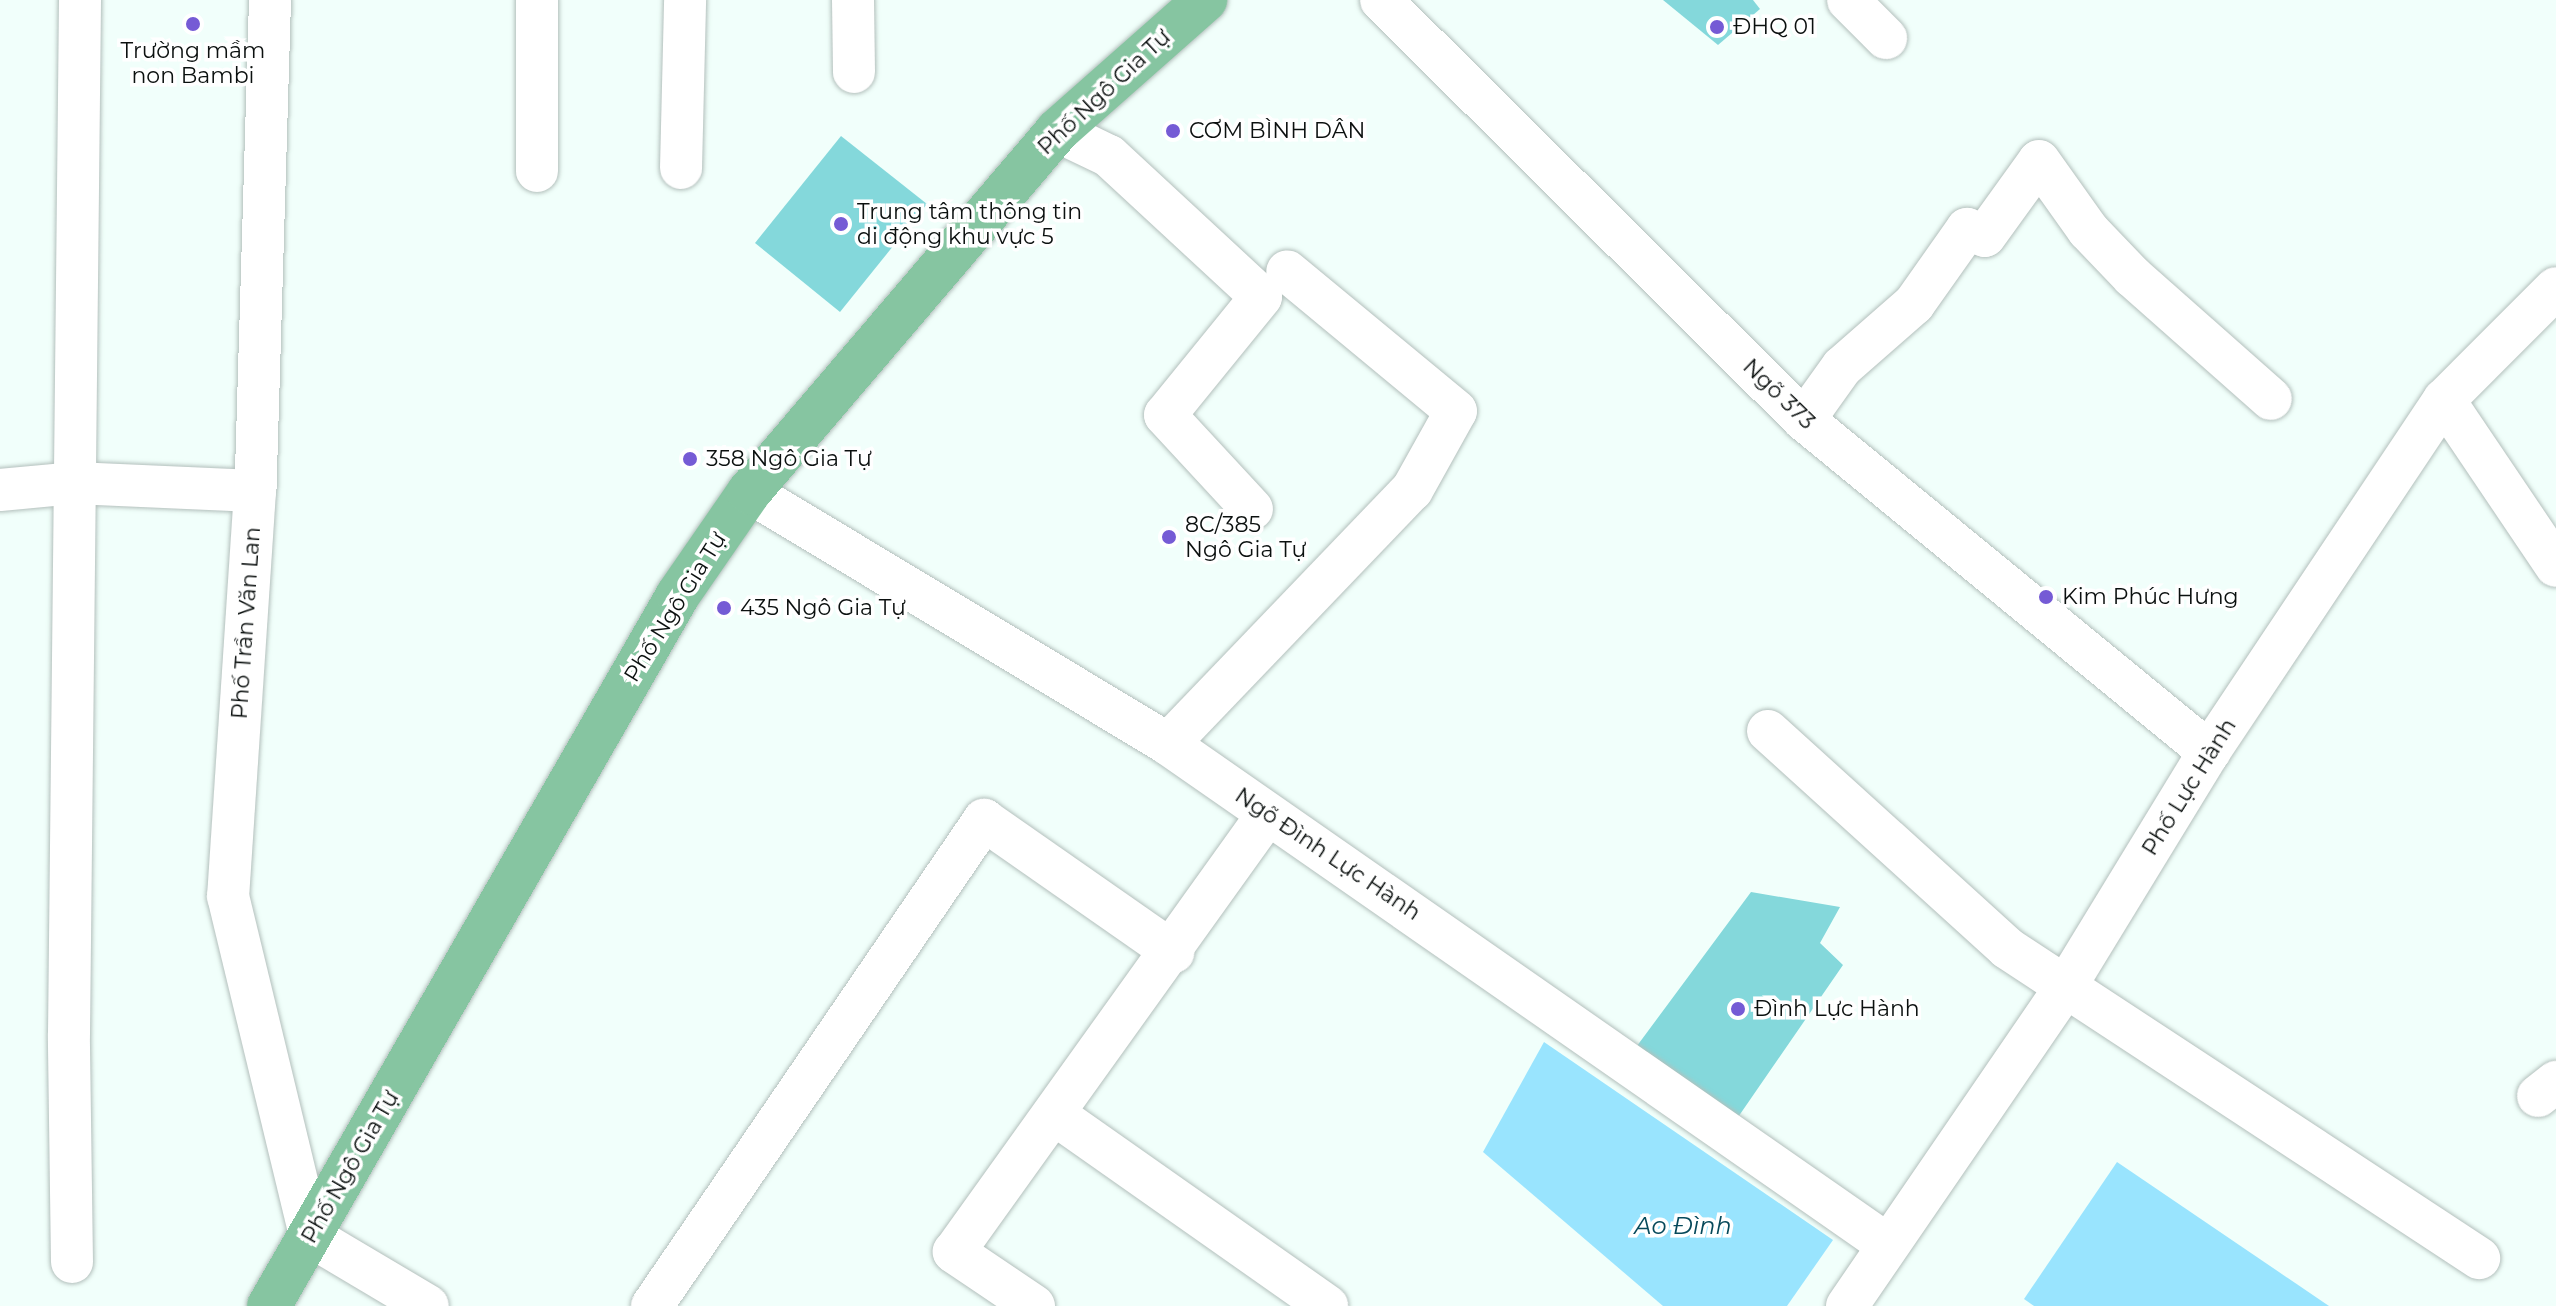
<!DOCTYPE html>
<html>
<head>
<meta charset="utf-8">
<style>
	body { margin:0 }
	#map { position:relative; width:2556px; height:1306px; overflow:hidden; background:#f1fffb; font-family:Montserrat,sans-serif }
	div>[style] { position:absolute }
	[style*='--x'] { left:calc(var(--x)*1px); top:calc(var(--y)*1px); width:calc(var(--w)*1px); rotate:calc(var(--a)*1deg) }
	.water>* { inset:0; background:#99e4fe }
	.building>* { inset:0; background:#84d8db }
	.roads { filter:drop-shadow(0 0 2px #b3c0bc) drop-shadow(0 0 2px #b3c0bc) }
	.minor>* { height:42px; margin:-21px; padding:0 21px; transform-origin:21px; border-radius:21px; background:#fff }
	.major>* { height:44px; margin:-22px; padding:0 22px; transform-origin:22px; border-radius:22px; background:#86c5a1 }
	.dots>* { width:22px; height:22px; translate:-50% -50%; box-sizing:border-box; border:4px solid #fff; border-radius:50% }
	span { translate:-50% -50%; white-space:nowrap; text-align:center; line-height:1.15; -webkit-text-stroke:7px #fff; paint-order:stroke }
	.poi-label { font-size:22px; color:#0b100f }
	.left { translate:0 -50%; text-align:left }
	.street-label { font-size:22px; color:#0b100f }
	.water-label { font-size:24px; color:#06495b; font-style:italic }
</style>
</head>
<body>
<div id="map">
	<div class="water">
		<i style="clip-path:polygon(1544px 1042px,1833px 1240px,1787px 1306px,1663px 1306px,1483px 1152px)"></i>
		<i style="clip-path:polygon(2117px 1162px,2329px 1306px,2034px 1306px,2024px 1299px)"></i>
	</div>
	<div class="building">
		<i style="clip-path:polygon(1663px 0,1753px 0,1760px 9px,1718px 45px)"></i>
		<i style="clip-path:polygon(841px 136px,927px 204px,840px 312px,755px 243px)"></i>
		<i style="clip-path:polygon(1751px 892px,1840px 907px,1820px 943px,1843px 965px,1734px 1123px,1631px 1054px)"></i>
	</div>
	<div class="roads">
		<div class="minor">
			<i style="--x:270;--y:0;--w:491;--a:91.7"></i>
			<i style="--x:255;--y:491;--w:406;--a:93.8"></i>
			<i style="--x:228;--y:896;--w:350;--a:76.4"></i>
			<i style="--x:310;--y:1236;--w:137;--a:30.7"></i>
			<i style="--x:537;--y:0;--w:171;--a:90"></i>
			<i style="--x:853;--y:0;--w:72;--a:89.2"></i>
			<i style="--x:1381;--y:0;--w:596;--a:44.8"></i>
			<i style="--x:1804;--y:420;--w:524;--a:39.34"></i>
			<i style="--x:1848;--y:0;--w:54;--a:45"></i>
			<i style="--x:1057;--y:131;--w:58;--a:25.7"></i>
			<i style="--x:1109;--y:156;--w:207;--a:42.8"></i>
			<i style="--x:1261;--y:297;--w:152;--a:129.1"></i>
			<i style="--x:1165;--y:415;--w:128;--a:47.2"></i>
			<i style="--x:681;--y:168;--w:168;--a:-88.6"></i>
			<i style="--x:2444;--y:400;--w:200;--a:56"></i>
			<i style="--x:1804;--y:420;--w:65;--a:-54.4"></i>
			<i style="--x:1842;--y:367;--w:96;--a:-41.2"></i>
			<i style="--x:1914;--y:304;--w:92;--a:-54.8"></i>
			<i style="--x:1967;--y:229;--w:19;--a:21"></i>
			<i style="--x:1985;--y:236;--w:92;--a:-54.2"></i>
			<i style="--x:2039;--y:161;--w:85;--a:54.6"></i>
			<i style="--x:2088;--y:230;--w:65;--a:46.2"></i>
			<i style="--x:2133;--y:277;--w:184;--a:41.5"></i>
			<i style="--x:0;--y:490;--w:74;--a:-5.4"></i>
			<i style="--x:74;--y:483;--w:181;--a:2.5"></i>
			<i style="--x:749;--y:492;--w:489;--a:31"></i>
			<i style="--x:1168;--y:744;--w:877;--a:34.83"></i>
			<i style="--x:1768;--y:731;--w:323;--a:42.2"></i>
			<i style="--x:2007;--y:948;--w:565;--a:33.3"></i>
			<i style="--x:1168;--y:744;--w:352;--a:-46.2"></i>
			<i style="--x:1412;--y:490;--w:90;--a:-60.9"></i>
			<i style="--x:1456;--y:411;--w:219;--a:-140.4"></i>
			<i style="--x:2538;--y:1096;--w:23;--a:-38"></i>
			<i style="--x:1054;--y:1114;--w:334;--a:35.1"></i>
			<i style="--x:72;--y:1262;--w:228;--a:-90.8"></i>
			<i style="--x:69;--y:1034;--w:1034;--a:-89.39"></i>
			<i style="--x:652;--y:1306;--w:589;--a:-55.66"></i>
			<i style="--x:984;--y:820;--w:231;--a:34.9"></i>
			<i style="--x:1034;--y:1306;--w:97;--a:-146"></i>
			<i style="--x:954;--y:1252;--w:538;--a:-54.39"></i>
			<i style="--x:1847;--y:1306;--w:388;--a:-55.6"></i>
			<i style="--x:2066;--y:986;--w:274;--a:-58.6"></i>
			<i style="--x:2209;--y:752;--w:423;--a:-56.3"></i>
			<i style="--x:2444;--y:400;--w:158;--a:-45"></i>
		</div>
		<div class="major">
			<i style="--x:269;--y:1306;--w:820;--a:-60.09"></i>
			<i style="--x:678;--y:595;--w:125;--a:-55.4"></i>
			<i style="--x:749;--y:492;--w:475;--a:-49.5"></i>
			<i style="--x:1057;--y:131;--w:198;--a:-41.5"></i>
		</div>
	</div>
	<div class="dots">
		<i style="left:193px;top:24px;background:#755bd5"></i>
		<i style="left:1717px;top:27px;background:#755bd5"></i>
		<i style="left:1173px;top:131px;background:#755bd5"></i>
		<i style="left:841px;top:224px;background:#755bd5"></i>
		<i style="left:690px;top:459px;background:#755bd5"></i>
		<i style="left:1169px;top:537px;background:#755bd5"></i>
		<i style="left:2046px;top:597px;background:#755bd5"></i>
		<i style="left:724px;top:608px;background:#755bd5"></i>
		<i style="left:1738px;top:1009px;background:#755bd5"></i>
	</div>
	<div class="poi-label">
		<span class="left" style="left:1733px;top:27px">ĐHQ 01</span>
		<span style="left:193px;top:63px">Trường mầm<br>non Bambi</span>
		<span class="left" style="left:1189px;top:131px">CƠM BÌNH DÂN</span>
		<span class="left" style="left:857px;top:224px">Trung tâm thông tin<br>di động khu vực 5</span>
		<span class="left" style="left:706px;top:459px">358 Ngô Gia Tự</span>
		<span class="left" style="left:1185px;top:537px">8C/385<br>Ngô Gia Tự</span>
		<span class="left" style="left:2062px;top:597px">Kim Phúc Hưng</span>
		<span class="left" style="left:740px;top:608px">435 Ngô Gia Tự</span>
		<span class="left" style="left:1754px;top:1009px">Đình Lực Hành</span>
	</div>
	<div class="street-label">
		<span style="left:1104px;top:92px;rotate:-43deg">Phố Ngô Gia Tự</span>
		<span style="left:1779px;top:394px;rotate:44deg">Ngõ 373</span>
		<span style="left:675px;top:607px;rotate:-58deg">Phố Ngô Gia Tự</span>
		<span style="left:246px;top:623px;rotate:-86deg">Phố Trần Văn Lan</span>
		<span style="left:2189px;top:787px;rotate:-58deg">Phố Lực Hành</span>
		<span style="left:1328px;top:854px;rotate:34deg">Ngõ Đình Lực Hành</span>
		<span style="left:350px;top:1167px;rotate:-60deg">Phố Ngô Gia Tự</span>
	</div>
	<div class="water-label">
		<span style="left:1683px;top:1226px">Ao Đình</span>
	</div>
</div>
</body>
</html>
